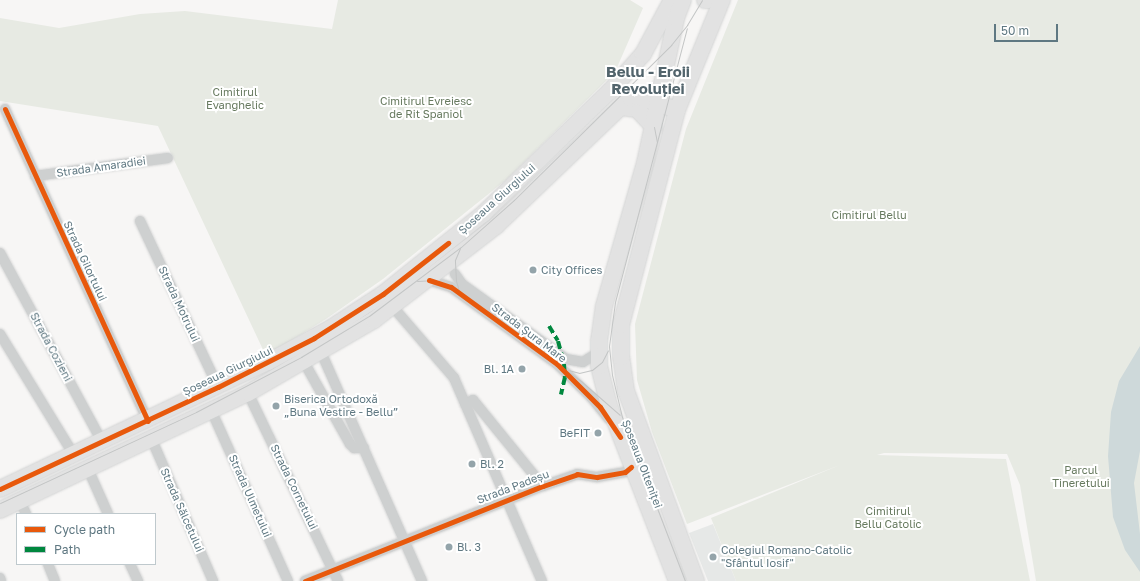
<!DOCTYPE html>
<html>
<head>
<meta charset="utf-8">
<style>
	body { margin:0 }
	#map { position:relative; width:1140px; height:581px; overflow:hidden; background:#f7f6f5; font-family:"Golos Text",sans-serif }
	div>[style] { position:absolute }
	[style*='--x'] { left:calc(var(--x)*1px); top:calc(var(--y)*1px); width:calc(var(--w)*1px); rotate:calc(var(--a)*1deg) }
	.built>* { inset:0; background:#e6e8e7 }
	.green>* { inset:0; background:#e7eae3 }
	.water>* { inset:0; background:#ced9da }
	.roads { filter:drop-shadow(0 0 1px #d3d4d4) drop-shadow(0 0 1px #d3d4d4) }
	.street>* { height:10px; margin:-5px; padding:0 5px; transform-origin:5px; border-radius:5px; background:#ced0d0 }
	.primary>* { height:16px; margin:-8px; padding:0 8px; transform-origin:8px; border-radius:8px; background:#e2e2e2 }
	.tram>* { height:1px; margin:-0.5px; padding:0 0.5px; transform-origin:0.5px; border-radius:0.5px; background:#c3c5c5 }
	.quiet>* { height:4px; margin-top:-2px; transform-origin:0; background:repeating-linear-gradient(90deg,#00873e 0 8px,transparent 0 12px) }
	.cycleway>* { height:5px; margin:-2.5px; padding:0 2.5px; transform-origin:2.5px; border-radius:2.5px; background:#e8590c }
	.dots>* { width:11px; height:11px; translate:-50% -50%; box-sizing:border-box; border:2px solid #fff; border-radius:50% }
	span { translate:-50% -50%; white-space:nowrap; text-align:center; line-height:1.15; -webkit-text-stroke:4px #fff; paint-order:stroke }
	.park-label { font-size:11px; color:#677a5f }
	.street-label { font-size:11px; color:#5f7882 }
	.poi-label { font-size:11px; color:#5f7882 }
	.left { translate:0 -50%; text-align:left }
	.right { translate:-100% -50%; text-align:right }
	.district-label { font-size:15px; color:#52646c; font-weight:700 }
	.legend { position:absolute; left:16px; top:513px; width:140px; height:52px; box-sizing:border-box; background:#fff; border:1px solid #bfc9cd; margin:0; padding:5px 7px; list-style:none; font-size:12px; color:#5f7882 }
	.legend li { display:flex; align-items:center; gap:8px; height:20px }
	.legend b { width:20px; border:1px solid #bfc9cd }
	.scale { position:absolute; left:994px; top:24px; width:64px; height:18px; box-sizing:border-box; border:2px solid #5f7882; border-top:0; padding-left:5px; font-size:12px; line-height:14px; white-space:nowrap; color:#5f7882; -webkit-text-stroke:3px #fff; paint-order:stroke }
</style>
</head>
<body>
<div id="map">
	<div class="built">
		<i style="clip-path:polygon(713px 524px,736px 581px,708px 581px,689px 533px)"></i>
	</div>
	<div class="green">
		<i style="clip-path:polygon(338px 0,630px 0,643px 8px,615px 72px,507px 179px,383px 279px,326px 319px,266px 356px,158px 126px,0 101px,0 18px,59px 28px,140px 14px,185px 11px,332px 29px)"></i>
		<i style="clip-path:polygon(738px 0,1140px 0,1140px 581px,1036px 581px,1020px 485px,1007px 454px,884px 453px,877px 455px,1006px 459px,1030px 581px,736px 581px,711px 518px,840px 465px,687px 524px,652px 432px,637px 380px,635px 324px,686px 129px)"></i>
	</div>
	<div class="water">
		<i style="clip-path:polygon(1140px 346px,1140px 451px,1134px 483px,1140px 534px,1140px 572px,1125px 550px,1113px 517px,1108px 456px,1111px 412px,1119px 381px)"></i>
	</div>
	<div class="roads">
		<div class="street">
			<i style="--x:5;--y:109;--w:343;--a:65.4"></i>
			<i style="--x:35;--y:176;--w:134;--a:-7.7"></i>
			<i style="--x:140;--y:221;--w:183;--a:64.8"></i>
			<i style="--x:0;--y:253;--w:215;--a:61.6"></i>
			<i style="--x:455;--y:274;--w:12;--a:55"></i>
			<i style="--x:462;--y:284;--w:128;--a:35.8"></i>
			<i style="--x:566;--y:359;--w:17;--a:10"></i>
			<i style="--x:583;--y:362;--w:19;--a:-32"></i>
			<i style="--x:429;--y:280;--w:23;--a:18"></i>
			<i style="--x:451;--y:287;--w:131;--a:36"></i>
			<i style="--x:557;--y:364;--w:49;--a:44.2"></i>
			<i style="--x:592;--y:398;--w:27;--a:51"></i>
			<i style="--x:393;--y:307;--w:94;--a:49.3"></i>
			<i style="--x:454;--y:378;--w:221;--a:66.6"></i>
			<i style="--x:0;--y:334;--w:142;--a:58.6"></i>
			<i style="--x:321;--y:352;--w:250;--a:66.2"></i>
			<i style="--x:304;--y:362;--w:94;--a:60.7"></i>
			<i style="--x:350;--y:444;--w:6;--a:45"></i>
			<i style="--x:354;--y:448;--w:10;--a:0"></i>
			<i style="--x:248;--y:393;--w:208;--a:64.4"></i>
			<i style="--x:465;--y:404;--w:9;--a:-27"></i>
			<i style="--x:473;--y:400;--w:111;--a:50.9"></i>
			<i style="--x:212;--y:412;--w:185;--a:65.8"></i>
			<i style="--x:152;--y:440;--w:154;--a:66.6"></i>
			<i style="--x:88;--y:469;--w:49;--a:66"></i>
			<i style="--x:20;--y:501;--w:14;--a:65"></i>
			<i style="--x:48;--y:564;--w:18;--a:68"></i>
			<i style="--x:130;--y:564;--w:19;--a:65"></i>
			<i style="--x:0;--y:578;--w:3;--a:72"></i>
			<i style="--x:305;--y:581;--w:256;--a:-21.8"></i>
			<i style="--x:543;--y:486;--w:36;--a:-19"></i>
			<i style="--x:577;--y:474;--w:20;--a:9"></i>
			<i style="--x:597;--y:477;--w:28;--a:-10"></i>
			<i style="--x:625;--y:472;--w:8;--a:-40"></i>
		</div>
		<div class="primary">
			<i style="--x:705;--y:0;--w:4;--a:0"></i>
			<i style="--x:621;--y:107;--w:16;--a:7"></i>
			<i style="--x:637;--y:109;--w:25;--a:47"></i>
			<i style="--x:0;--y:489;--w:297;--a:-25.4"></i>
			<i style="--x:268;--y:362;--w:72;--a:-28.4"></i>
			<i style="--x:331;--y:328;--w:62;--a:-33.2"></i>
			<i style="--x:383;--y:294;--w:128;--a:-38.7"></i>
			<i style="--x:483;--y:214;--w:177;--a:-44.1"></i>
			<i style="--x:610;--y:91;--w:50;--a:-48.3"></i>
			<i style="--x:643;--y:54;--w:61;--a:-61.8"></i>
			<i style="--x:0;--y:510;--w:274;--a:-25.3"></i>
			<i style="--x:248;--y:393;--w:146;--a:-30.1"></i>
			<i style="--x:374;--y:320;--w:154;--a:-37.6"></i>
			<i style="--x:496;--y:226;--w:185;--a:-43.7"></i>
			<i style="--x:630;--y:98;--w:6;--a:-18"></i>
			<i style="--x:636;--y:96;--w:43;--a:18.9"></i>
			<i style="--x:677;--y:581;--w:188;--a:-111.2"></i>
			<i style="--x:609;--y:406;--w:41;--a:-104"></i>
			<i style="--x:599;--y:366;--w:25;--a:-90"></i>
			<i style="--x:599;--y:341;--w:35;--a:-82"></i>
			<i style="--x:604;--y:306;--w:149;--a:-74"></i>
			<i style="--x:645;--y:163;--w:148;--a:-77.9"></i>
			<i style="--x:676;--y:18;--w:19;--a:-69"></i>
			<i style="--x:696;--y:581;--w:202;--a:-110.2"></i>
			<i style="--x:626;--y:391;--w:34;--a:-98"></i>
			<i style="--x:621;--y:357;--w:32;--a:-90"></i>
			<i style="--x:621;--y:325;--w:222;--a:-75.4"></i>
			<i style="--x:677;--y:110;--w:119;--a:-67.8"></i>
		</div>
	</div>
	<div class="tram">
		<i style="--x:654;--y:127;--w:15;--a:79"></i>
		<i style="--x:417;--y:281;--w:18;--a:-3"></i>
		<i style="--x:435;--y:280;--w:17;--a:24"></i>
		<i style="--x:451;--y:287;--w:162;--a:35.9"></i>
		<i style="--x:582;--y:382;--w:50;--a:41"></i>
		<i style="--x:460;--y:294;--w:14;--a:-107"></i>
		<i style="--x:456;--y:281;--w:21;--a:-93"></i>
		<i style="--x:455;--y:260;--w:13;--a:-67"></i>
		<i style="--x:568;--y:370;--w:11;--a:15"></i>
		<i style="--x:579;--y:373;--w:13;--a:-13"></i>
		<i style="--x:592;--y:370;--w:13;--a:-39"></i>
		<i style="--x:602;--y:362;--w:13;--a:-63"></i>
		<i style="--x:0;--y:503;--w:216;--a:-24.9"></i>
		<i style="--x:196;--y:412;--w:119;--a:-27.6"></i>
		<i style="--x:301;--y:357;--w:79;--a:-31.1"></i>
		<i style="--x:369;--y:316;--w:115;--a:-36.9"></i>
		<i style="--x:461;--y:247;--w:71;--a:-41.6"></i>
		<i style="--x:514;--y:200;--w:221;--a:-44.6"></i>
		<i style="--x:671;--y:45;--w:26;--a:-51"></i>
		<i style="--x:687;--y:25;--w:29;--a:-59"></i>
		<i style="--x:685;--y:581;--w:176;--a:-111"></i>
		<i style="--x:622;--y:417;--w:43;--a:-103.4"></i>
		<i style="--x:612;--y:375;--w:29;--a:-96"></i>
		<i style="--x:609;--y:346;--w:44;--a:-82.2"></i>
		<i style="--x:615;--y:302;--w:283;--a:-75.3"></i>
	</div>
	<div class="quiet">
		<i style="--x:549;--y:326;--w:17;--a:59"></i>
		<i style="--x:558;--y:341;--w:24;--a:75"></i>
		<i style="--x:564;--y:364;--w:13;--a:86"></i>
		<i style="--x:565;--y:377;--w:18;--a:103"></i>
	</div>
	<div class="cycleway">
		<i style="--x:5;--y:109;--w:343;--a:65.4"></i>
		<i style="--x:429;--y:280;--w:23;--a:18"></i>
		<i style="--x:451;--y:287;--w:131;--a:36"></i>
		<i style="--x:557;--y:364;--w:61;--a:45"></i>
		<i style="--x:600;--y:407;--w:36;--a:56"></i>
		<i style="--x:0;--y:489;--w:241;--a:-25.1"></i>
		<i style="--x:218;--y:387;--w:108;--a:-27"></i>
		<i style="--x:314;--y:338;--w:82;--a:-32.5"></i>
		<i style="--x:383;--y:294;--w:83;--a:-38.1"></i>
		<i style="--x:305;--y:581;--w:256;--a:-21.8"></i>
		<i style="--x:543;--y:486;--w:36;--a:-19"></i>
		<i style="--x:577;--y:474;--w:20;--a:9"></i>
		<i style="--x:597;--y:477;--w:28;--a:-10"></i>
		<i style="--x:625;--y:472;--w:8;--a:-40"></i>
	</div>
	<div class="dots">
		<i style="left:533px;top:270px;background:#94a4aa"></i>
		<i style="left:522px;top:369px;background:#94a4aa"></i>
		<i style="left:276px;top:406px;background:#94a4aa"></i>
		<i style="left:598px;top:433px;background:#94a4aa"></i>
		<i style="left:472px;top:464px;background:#94a4aa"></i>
		<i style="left:449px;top:547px;background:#94a4aa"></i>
		<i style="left:713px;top:557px;background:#94a4aa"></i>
	</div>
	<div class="park-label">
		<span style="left:235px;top:99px">Cimitirul<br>Evanghelic</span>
		<span style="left:426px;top:108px">Cimitirul Evreiesc<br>de Rit Spaniol</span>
		<span style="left:869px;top:215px">Cimitirul Bellu</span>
		<span style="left:1081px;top:477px">Parcul<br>Tineretului</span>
		<span style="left:888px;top:518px">Cimitirul<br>Bellu Catolic</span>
	</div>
	<div class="street-label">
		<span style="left:101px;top:167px;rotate:-8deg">Strada Amaradiei</span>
		<span style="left:497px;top:199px;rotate:-42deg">Șoseaua Giurgiului</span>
		<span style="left:85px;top:261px;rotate:65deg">Strada Gilortului</span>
		<span style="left:179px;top:304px;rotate:65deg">Strada Motrului</span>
		<span style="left:529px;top:333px;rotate:37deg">Strada Șura Mare</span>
		<span style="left:51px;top:347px;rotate:62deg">Strada Cozieni</span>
		<span style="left:228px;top:371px;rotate:-26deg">Șoseaua Giurgiului</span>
		<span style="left:642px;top:464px;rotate:69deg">Șoseaua Olteniței</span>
		<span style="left:294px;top:487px;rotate:64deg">Strada Cornetului</span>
		<span style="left:513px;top:487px;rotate:-21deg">Strada Padeșu</span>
		<span style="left:250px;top:496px;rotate:66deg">Strada Ulmetului</span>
		<span style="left:182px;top:510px;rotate:66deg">Strada Sălcetului</span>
	</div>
	<div class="poi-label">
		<span class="left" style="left:541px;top:270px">City Offices</span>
		<span class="right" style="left:514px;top:369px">Bl. 1A</span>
		<span class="left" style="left:284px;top:406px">Biserica Ortodoxă<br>„Buna Vestire - Bellu”</span>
		<span class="right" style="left:590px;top:433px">BeFIT</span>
		<span class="left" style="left:480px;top:464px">Bl. 2</span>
		<span class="left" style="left:457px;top:547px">Bl. 3</span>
		<span class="left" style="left:721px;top:557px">Colegiul Romano-Catolic<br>"Sfântul Iosif"</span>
	</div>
	<div class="district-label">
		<span style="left:648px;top:80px">Bellu - Eroii<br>Revoluției</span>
	</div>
	<ul class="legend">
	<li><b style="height:5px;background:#e8590c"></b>Cycle path</li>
	<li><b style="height:5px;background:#00873e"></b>Path</li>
	</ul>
	<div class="scale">50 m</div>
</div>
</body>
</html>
